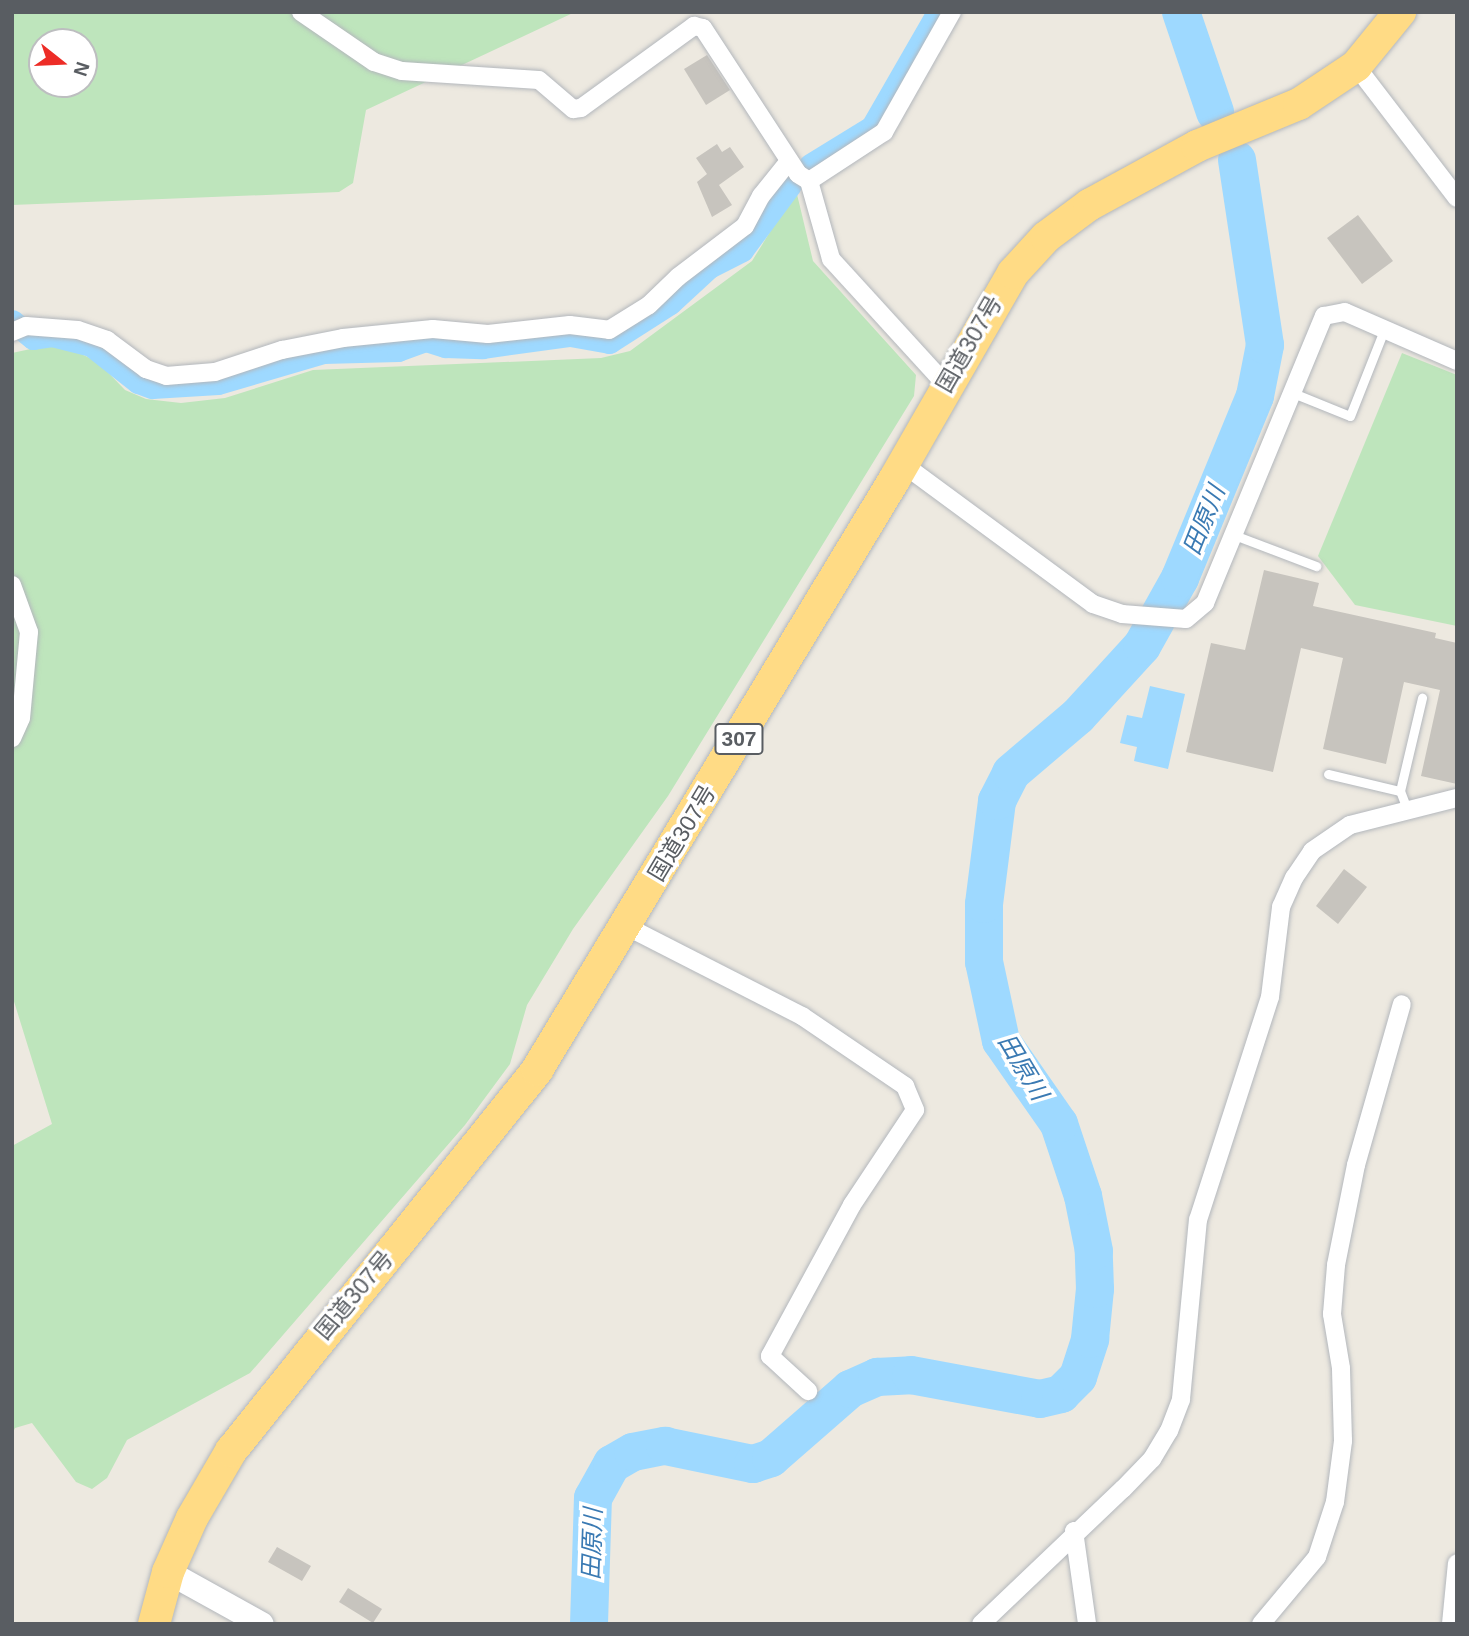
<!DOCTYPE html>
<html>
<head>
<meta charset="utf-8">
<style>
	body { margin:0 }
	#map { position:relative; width:1469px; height:1636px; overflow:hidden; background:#ede9e0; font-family:Helvetica,"Noto Sans JP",sans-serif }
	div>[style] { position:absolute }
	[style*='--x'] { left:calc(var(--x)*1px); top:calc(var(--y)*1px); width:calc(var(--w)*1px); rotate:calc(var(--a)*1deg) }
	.green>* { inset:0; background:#bee5bc }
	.water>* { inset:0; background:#9ed9ff }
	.canal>* { height:23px; margin:-11.5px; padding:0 11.5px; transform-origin:11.5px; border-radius:11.5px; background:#9ed9ff }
	.river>* { height:38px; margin:-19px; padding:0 19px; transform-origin:19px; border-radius:19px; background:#9ed9ff }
	.building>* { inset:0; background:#c7c4be }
	.roads { filter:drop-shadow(0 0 2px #b3b7bc) drop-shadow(0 0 2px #b3b7bc) }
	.lane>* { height:9px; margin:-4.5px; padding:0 4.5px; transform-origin:4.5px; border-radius:4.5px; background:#fff }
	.street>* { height:18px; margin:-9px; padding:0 9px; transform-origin:9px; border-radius:9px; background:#fff }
	.secondary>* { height:24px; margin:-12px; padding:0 12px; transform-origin:12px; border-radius:12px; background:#fff }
	.highway>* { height:32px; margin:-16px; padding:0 16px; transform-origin:16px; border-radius:16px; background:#ffdb85 }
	span { translate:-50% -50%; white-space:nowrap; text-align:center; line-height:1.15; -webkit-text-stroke:7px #fff; paint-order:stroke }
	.shield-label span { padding:2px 5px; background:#fff; border:2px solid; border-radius:5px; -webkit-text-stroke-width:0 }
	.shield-label { font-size:21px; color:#595d62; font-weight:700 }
	.street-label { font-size:23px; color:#595d62 }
	.water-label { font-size:24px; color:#3a7ab3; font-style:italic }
	.frame { position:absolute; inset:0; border:14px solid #595d62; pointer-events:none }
	.north { position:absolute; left:28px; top:28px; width:70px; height:70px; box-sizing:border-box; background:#fff; border:2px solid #bdbec0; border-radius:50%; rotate:108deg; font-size:19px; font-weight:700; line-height:28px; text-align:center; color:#595d62 }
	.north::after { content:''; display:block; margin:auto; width:24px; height:32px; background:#ed2d27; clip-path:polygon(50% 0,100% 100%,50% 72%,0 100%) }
</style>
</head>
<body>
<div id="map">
	<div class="green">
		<i style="clip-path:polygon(evenodd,12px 12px,575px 12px,366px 110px,353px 183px,339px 192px,12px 205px,12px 12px,42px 42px,84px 42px,84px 84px,42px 84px,42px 42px)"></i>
		<i style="clip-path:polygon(796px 190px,813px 261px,916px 375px,914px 396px,668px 796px,573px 929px,527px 1005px,510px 1064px,465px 1125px,250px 1373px,127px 1440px,107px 1478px,92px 1489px,76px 1482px,32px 1423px,15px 1428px,12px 1435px,12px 1146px,52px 1124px,12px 995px,12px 353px,49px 345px,73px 350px,98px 362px,125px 390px,146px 399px,181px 403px,225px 398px,313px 370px,601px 358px,630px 351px,752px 261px)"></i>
		<i style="clip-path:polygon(1402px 353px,1457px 375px,1457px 626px,1355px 605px,1318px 556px)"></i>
	</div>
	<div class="water">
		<i style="clip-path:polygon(1150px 686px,1185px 694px,1168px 769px,1134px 761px,1137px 747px,1120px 743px,1127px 715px,1142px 718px)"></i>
	</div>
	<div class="canal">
		<i style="--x:810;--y:165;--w:73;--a:-31.5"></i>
		<i style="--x:872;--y:127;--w:133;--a:-60.1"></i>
		<i style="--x:12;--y:321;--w:27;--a:39"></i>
		<i style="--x:33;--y:338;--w:19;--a:-9"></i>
		<i style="--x:52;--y:335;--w:40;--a:14.4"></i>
		<i style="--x:91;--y:345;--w:60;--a:38.2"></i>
		<i style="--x:138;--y:382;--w:15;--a:20"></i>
		<i style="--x:152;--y:387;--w:66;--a:-3.5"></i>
		<i style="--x:218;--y:383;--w:109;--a:-16.4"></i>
		<i style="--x:323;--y:352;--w:75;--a:-1.5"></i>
		<i style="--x:398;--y:350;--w:30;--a:-20"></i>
		<i style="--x:426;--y:340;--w:20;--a:18"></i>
		<i style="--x:445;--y:346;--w:37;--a:2"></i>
		<i style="--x:482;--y:347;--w:89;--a:-7.8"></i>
		<i style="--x:570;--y:335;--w:40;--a:10"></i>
		<i style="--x:609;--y:342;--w:72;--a:-32.6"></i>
		<i style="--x:670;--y:303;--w:53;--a:-42.7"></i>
		<i style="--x:709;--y:267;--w:37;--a:-27"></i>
		<i style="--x:742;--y:250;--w:81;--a:-53.6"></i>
	</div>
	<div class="river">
		<i style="--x:1181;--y:12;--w:106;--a:71.2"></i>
		<i style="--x:589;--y:1624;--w:126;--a:-88.2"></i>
		<i style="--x:593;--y:1498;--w:39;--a:-61"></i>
		<i style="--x:612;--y:1464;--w:24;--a:-30"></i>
		<i style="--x:633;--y:1452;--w:33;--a:-11"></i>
		<i style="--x:665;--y:1446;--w:90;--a:11.6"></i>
		<i style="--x:753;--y:1464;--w:19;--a:-18"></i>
		<i style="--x:771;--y:1458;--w:105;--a:-41.1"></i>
		<i style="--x:850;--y:1389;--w:30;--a:-24"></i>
		<i style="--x:877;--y:1377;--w:34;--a:-3"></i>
		<i style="--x:911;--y:1375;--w:131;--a:10.5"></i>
		<i style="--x:1040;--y:1399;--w:22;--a:-13"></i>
		<i style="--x:1061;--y:1394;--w:24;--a:-45"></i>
		<i style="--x:1078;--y:1377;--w:40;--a:-72"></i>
		<i style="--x:1090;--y:1339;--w:50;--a:-84.3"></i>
		<i style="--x:1095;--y:1289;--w:38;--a:-92"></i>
		<i style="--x:1094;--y:1251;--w:56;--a:-101.3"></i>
		<i style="--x:1083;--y:1196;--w:76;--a:-108.4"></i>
		<i style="--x:1059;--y:1124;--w:101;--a:-124.9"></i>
		<i style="--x:1001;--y:1041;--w:81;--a:-102.1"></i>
		<i style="--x:984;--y:962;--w:58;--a:-90"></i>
		<i style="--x:984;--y:904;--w:104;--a:-82.8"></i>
		<i style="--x:997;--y:801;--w:31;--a:-63"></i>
		<i style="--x:1011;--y:773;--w:88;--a:-40.4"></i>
		<i style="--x:1078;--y:716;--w:95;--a:-47.6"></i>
		<i style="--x:1142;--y:646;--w:78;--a:-60.8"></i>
		<i style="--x:1180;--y:578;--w:197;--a:-67.6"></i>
		<i style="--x:1255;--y:396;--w:52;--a:-78.9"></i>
		<i style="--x:1265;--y:345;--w:187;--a:-98.6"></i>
	</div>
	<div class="building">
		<i style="clip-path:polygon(707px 55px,730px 90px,706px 105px,684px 69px)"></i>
		<i style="clip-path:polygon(717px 144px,722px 152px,730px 147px,744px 167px,719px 185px,732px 205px,712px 217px,697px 182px,707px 174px,696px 158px)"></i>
		<i style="clip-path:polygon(1358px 215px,1393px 261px,1362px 284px,1327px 238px)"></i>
		<i style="clip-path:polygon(1264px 570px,1319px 583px,1313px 606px,1436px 633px,1435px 638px,1457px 643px,1457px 784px,1421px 776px,1440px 690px,1404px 682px,1386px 764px,1323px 749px,1343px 658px,1301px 648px,1273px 772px,1186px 752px,1211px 643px,1245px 650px)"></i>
		<i style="clip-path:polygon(1344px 869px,1367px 887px,1338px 924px,1316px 906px)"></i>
		<i style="clip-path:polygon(277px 1547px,311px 1566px,302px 1581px,268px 1562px)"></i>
		<i style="clip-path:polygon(348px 1588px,382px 1609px,373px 1623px,339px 1602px)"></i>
	</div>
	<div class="roads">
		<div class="lane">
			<i style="--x:1293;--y:393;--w:61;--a:22"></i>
			<i style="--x:1350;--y:416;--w:92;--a:-68.4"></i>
			<i style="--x:1234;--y:535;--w:88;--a:20.7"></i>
			<i style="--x:1328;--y:774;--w:74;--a:13.3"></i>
			<i style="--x:1407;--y:809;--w:19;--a:-111"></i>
			<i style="--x:1400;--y:791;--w:96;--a:-76.7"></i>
		</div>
		<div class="street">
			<i style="--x:301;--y:12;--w:88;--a:34.4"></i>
			<i style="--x:374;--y:62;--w:29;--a:18"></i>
			<i style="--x:402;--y:71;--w:137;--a:3.8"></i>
			<i style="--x:539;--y:80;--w:45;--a:40.5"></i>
			<i style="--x:573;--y:109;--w:8;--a:-7"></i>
			<i style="--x:581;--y:108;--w:140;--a:-36"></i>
			<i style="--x:694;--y:26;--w:9;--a:13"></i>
			<i style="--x:703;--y:28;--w:174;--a:56.9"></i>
			<i style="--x:798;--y:174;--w:13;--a:32"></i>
			<i style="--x:809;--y:181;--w:81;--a:74.2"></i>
			<i style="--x:831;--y:259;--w:169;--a:47.6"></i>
			<i style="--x:1356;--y:66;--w:166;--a:52.6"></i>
			<i style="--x:809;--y:181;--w:90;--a:-33.2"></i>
			<i style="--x:884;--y:132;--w:138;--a:-60.5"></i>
			<i style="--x:12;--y:332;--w:15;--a:-23"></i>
			<i style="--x:26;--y:326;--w:52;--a:4.4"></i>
			<i style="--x:78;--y:330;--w:31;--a:19"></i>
			<i style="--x:107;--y:340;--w:49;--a:36.6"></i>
			<i style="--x:146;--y:369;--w:21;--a:19"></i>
			<i style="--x:166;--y:376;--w:49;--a:-4.7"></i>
			<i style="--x:215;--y:372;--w:71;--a:-18.2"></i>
			<i style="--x:282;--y:350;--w:62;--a:-11.1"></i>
			<i style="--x:343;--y:338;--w:90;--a:-5.7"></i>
			<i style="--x:433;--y:329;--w:55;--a:5.2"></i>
			<i style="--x:488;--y:334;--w:82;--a:-6.3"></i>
			<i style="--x:570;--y:325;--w:39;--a:7"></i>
			<i style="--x:609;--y:330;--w:47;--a:-32"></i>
			<i style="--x:649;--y:305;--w:40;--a:-44"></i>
			<i style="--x:678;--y:277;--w:84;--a:-37.3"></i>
			<i style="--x:745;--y:226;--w:34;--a:-62"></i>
			<i style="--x:761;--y:196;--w:45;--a:-51.3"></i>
			<i style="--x:903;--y:464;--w:236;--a:36.4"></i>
			<i style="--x:1093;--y:604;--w:31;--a:19"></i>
			<i style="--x:1122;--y:614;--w:64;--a:4.5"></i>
			<i style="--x:1186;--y:619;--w:25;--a:-40"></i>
			<i style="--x:1205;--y:603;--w:311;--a:-67.5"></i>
			<i style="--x:1324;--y:316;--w:21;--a:-11"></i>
			<i style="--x:1345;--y:312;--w:122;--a:23.6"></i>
			<i style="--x:12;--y:585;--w:50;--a:70.1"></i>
			<i style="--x:29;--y:632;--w:86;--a:95.3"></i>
			<i style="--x:21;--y:718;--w:22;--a:114"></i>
			<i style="--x:626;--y:926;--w:198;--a:27.1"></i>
			<i style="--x:802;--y:1016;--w:125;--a:34.2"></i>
			<i style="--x:905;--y:1086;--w:26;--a:67"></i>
			<i style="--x:915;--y:1110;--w:114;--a:123.6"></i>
			<i style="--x:852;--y:1205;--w:172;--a:118.5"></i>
			<i style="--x:770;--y:1356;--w:52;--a:42.6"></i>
			<i style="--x:1074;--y:1531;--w:94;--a:82"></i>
			<i style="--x:981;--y:1624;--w:196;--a:-43.6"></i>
			<i style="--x:1123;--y:1489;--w:42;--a:-46"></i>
			<i style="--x:1152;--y:1459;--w:33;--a:-59"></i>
			<i style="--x:1169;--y:1431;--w:34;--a:-69"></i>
			<i style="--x:1181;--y:1399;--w:180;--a:-84.6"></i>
			<i style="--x:1198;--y:1220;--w:234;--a:-72.1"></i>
			<i style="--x:1270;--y:997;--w:91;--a:-83"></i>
			<i style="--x:1281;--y:907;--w:32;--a:-66"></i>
			<i style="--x:1294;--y:878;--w:32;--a:-56"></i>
			<i style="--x:1312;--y:851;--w:46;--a:-34.4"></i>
			<i style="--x:1350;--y:825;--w:110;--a:-14.2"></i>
			<i style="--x:1261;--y:1624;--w:87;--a:-50.1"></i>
			<i style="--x:1317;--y:1557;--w:58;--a:-71.9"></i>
			<i style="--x:1335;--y:1502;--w:62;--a:-82.5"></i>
			<i style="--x:1343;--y:1441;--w:73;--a:-91.6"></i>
			<i style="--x:1341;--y:1368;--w:55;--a:-99.5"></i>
			<i style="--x:1332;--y:1314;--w:49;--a:-85.3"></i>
			<i style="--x:1336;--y:1265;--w:102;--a:-78.7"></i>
			<i style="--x:1356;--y:1165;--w:167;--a:-74.1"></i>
			<i style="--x:1451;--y:1624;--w:61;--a:-84.4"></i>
		</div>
		<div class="secondary">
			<i style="--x:168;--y:1572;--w:107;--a:29"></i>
		</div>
		<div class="highway">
			<i style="--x:154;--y:1624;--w:54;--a:-74.9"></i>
			<i style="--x:168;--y:1572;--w:59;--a:-66"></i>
			<i style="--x:192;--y:1518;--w:78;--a:-59.8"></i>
			<i style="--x:231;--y:1451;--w:489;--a:-51.2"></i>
			<i style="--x:537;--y:1070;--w:690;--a:-58.82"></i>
			<i style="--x:894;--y:480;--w:239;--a:-60.1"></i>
			<i style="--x:1013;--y:273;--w:49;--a:-47.5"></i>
			<i style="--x:1046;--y:237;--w:54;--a:-36.7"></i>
			<i style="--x:1089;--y:205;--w:123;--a:-28.6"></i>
			<i style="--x:1197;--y:146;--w:110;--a:-22.4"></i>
			<i style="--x:1299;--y:104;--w:69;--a:-33.7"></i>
			<i style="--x:1356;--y:66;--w:70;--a:-50.8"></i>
		</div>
	</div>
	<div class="shield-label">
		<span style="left:739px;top:739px">307</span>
	</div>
	<div class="street-label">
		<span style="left:969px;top:344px;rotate:-60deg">国道307号</span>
		<span style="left:682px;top:833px;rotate:-59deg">国道307号</span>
		<span style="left:354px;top:1295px;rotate:-50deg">国道307号</span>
	</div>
	<div class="water-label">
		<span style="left:1204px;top:520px;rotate:-68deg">田原川</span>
		<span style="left:1023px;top:1067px;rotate:59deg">田原川</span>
		<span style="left:592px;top:1544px;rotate:-88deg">田原川</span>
	</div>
	<div class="frame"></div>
	<div class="north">N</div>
</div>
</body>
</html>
